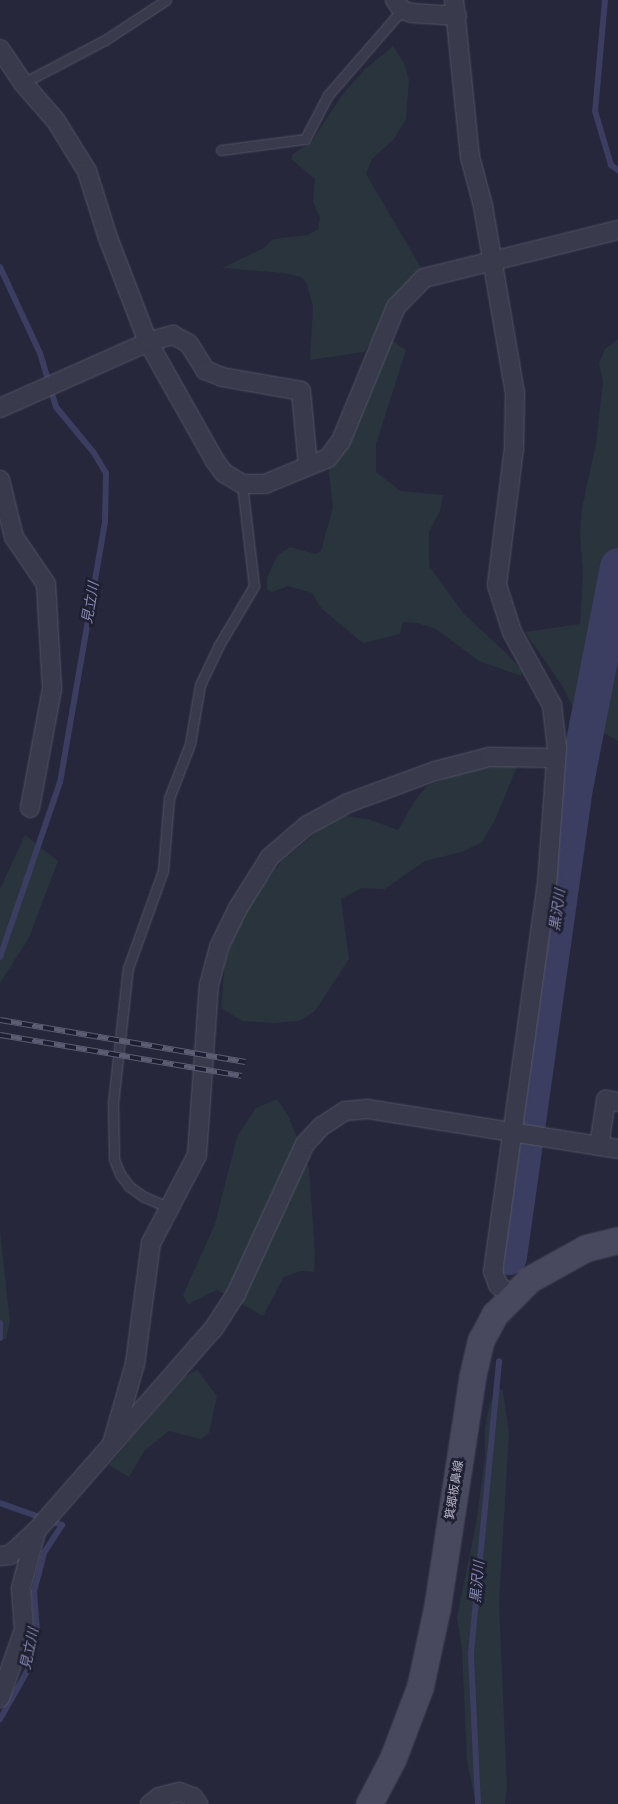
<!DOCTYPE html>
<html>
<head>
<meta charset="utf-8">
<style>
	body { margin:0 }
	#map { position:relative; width:618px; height:1804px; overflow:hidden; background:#26273b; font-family:Rubik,"Noto Sans JP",sans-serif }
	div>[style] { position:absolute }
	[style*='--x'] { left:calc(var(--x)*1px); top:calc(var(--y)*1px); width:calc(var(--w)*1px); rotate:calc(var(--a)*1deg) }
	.green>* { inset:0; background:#29343d }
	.stream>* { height:6px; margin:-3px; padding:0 3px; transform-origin:3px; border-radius:3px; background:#3b3d61 }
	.river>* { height:36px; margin:-18px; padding:0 18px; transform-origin:18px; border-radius:18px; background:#3b3d61 }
	.roads { filter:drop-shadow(0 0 1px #545566) drop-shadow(0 0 1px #545566) }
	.lane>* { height:9px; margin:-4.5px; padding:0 4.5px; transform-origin:4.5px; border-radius:4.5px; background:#393a4b }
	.street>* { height:18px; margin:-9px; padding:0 9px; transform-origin:9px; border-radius:9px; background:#393a4b }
	.secondary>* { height:25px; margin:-12.5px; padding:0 12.5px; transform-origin:12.5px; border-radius:12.5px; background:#48485e }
	.rail>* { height:5.5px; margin-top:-2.75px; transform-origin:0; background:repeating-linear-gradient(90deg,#1e1f30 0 11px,#5c5d72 0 22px); box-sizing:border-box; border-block:1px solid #5c5d72 }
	span { translate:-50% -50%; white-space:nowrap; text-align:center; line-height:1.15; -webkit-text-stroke:5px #1e1f30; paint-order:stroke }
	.street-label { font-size:12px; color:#b5b5c7 }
	.water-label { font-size:14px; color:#8689b1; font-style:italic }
</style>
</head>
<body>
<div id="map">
	<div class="green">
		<i style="clip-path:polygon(393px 46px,405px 65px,409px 80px,406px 119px,394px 139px,372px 159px,366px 174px,423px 271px,364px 352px,310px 360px,313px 306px,306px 282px,301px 277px,283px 273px,222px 268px,264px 248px,273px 239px,308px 235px,318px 229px,320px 218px,313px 202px,315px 179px,291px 159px,293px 154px,311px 142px,343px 94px,365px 69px)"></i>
		<i style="clip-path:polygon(390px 339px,406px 350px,376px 444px,376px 472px,401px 491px,443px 495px,440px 511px,429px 532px,429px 566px,464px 614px,504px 651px,522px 670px,521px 676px,479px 661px,436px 629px,417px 623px,403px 622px,400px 634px,363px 643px,322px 609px,312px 593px,288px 586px,272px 592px,267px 590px,267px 578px,277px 556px,290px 547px,316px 554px,321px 551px,333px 507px,328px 465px)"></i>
		<i style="clip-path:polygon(618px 339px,618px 741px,578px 718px,563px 687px,525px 632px,580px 624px,583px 575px,580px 533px,582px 508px,596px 444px,603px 381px,599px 364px,605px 349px)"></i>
		<i style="clip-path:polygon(519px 762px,495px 820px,482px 842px,462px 852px,425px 861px,385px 889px,362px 888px,341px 899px,349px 959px,315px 1011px,299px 1021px,273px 1023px,242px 1021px,221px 1008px,225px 961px,243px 913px,281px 862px,323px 827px,345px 816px,368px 819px,398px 830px,414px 802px,427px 786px,463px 772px)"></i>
		<i style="clip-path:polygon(25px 835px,58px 861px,29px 938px,0 983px,0 889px)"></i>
		<i style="clip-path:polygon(277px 1099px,288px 1115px,309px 1168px,315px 1253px,314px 1272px,301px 1271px,284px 1277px,263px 1316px,217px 1290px,188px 1304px,183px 1295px,215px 1224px,237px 1137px,256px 1108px)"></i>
		<i style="clip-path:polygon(0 1231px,10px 1322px,6px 1339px,0 1340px)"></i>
		<i style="clip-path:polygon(197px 1370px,217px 1396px,209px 1433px,201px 1439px,169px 1431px,145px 1450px,129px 1477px,109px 1465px,183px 1378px)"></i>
		<i style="clip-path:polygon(499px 1388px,503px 1391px,509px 1432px,499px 1603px,507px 1786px,505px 1804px,476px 1804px,467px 1761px,462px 1650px,457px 1617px,476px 1524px,485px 1457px,485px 1427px,490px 1403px)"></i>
	</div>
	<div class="stream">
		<i style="--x:605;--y:0;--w:111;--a:95.1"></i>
		<i style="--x:595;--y:111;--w:56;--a:73.5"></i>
		<i style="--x:611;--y:165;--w:9;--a:36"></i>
		<i style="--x:0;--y:267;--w:95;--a:65.1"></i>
		<i style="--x:40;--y:353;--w:56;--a:73.5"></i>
		<i style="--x:56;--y:407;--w:60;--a:50.4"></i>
		<i style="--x:94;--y:453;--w:23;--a:59"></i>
		<i style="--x:106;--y:473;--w:49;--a:91.2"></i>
		<i style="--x:105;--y:522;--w:264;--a:99.8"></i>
		<i style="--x:60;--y:782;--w:185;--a:108.9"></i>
		<i style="--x:0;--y:1323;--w:15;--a:90"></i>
		<i style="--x:0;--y:1503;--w:66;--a:19.5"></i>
		<i style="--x:62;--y:1525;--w:33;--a:123"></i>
		<i style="--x:44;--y:1553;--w:40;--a:104.4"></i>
		<i style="--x:34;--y:1592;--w:40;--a:85.7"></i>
		<i style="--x:37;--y:1632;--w:37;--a:103"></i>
		<i style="--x:29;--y:1668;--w:59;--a:119.6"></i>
		<i style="--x:478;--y:1804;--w:151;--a:-92.7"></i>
		<i style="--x:471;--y:1653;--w:293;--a:-84.5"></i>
	</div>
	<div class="river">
		<i style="--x:509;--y:1257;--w:479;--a:-82"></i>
		<i style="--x:576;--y:783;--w:221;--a:-79"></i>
	</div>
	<div class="roads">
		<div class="lane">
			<i style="--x:23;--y:83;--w:93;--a:-27.7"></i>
			<i style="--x:105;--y:40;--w:73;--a:-33.3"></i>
			<i style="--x:221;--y:150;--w:85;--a:-7.5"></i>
			<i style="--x:305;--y:139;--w:50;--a:-62.4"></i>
			<i style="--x:328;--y:95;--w:113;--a:-49"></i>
			<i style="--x:168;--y:1207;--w:26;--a:-157"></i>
			<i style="--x:144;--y:1197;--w:19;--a:-144"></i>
			<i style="--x:129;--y:1186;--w:15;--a:-127"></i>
			<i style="--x:120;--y:1174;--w:16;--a:-112"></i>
			<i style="--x:114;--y:1159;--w:56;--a:-91"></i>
			<i style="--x:113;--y:1103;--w:136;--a:-83.7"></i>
			<i style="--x:128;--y:968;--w:103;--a:-70.2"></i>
			<i style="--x:163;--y:871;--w:73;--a:-85.3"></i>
			<i style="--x:169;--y:798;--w:58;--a:-68.7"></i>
			<i style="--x:190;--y:744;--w:60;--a:-80.4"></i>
			<i style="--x:200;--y:685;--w:44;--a:-64.6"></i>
			<i style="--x:219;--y:645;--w:69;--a:-59.3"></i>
			<i style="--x:254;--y:586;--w:103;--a:-96.7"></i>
		</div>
		<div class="street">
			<i style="--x:395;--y:0;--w:12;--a:55"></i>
			<i style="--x:402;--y:10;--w:10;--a:17"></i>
			<i style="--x:412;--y:13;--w:45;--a:3.8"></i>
			<i style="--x:454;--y:0;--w:158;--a:84.2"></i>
			<i style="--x:470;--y:157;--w:51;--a:75.1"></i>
			<i style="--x:483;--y:206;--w:190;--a:80.3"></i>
			<i style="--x:515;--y:393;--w:55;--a:91"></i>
			<i style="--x:514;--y:448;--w:138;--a:97.1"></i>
			<i style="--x:497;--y:585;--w:49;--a:72.3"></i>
			<i style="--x:512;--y:632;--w:83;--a:61.3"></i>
			<i style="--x:552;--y:705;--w:43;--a:83.4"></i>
			<i style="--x:557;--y:748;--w:135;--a:94.2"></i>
			<i style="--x:547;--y:883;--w:392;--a:97.9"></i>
			<i style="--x:493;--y:1271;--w:15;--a:70"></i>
			<i style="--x:498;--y:1285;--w:16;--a:38"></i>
			<i style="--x:0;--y:49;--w:41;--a:55.9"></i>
			<i style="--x:23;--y:83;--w:50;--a:49"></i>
			<i style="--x:56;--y:121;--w:59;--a:58.2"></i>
			<i style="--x:87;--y:171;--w:70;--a:72.6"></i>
			<i style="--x:108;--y:238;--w:111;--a:69"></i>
			<i style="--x:148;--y:342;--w:137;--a:60.6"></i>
			<i style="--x:215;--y:461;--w:15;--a:53"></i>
			<i style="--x:224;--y:473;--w:21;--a:31"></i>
			<i style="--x:242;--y:484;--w:23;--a:0"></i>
			<i style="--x:265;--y:484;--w:68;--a:-22.4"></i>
			<i style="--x:328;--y:458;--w:21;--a:-53"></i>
			<i style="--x:341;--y:441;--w:145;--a:-67.7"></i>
			<i style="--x:396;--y:307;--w:40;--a:-46"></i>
			<i style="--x:424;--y:278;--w:200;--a:-13.9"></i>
			<i style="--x:0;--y:408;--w:162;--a:-24"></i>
			<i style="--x:148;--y:342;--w:26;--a:-16"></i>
			<i style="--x:173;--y:335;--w:18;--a:29"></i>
			<i style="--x:189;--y:344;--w:31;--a:58"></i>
			<i style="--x:205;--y:370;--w:18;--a:22"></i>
			<i style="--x:222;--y:377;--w:80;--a:10"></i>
			<i style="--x:301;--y:391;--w:75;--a:84.7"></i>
			<i style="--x:0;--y:480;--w:59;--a:76.2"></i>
			<i style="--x:14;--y:537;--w:57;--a:55.8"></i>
			<i style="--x:46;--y:584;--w:105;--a:86.7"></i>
			<i style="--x:52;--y:689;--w:121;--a:100.5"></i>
			<i style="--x:599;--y:1146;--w:47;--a:-81.3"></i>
			<i style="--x:606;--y:1100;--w:12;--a:9"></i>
			<i style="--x:112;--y:1444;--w:83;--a:-74"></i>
			<i style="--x:135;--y:1364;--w:122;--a:-82.5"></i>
			<i style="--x:151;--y:1243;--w:99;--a:-62.4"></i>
			<i style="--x:197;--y:1155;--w:170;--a:-86"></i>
			<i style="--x:209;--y:985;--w:39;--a:-75"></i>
			<i style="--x:219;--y:947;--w:43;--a:-64"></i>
			<i style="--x:238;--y:908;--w:60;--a:-57.9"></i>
			<i style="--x:270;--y:857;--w:48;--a:-40.7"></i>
			<i style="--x:306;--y:826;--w:48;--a:-28.7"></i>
			<i style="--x:348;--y:803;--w:93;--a:-20.2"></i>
			<i style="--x:435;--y:771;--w:56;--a:-14.5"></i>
			<i style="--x:489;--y:757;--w:67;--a:0.9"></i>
			<i style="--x:0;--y:1556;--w:10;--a:-6"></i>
			<i style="--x:10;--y:1555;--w:37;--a:-43"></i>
			<i style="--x:37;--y:1530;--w:269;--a:-48.8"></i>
			<i style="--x:214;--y:1328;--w:40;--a:-57.1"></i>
			<i style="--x:236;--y:1294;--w:165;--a:-65.3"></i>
			<i style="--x:305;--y:1144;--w:25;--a:-47"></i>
			<i style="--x:322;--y:1126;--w:27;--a:-33"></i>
			<i style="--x:345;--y:1111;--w:23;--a:-5"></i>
			<i style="--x:368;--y:1109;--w:253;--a:9.1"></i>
			<i style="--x:0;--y:1698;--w:72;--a:-70.6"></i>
			<i style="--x:24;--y:1630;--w:42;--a:-94.1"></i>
			<i style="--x:21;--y:1588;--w:58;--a:-75"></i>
			<i style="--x:150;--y:1804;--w:11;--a:-38"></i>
			<i style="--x:159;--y:1797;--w:21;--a:-14"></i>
			<i style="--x:179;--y:1792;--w:15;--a:20"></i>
			<i style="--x:193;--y:1797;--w:9;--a:54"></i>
		</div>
		<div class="secondary">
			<i style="--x:369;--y:1804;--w:52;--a:-62.4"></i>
			<i style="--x:393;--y:1758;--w:76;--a:-69.2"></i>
			<i style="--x:420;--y:1687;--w:81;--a:-77.9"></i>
			<i style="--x:437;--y:1608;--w:233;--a:-81.3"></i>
			<i style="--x:472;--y:1378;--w:39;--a:-77"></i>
			<i style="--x:481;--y:1340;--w:30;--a:-62"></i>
			<i style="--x:495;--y:1314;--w:49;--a:-45"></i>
			<i style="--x:530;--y:1279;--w:64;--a:-29"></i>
			<i style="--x:586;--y:1248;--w:33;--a:-14"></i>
		</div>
	</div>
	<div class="rail">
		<i style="--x:0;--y:1020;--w:249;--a:9.7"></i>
		<i style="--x:0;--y:1035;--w:245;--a:9.6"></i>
	</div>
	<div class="street-label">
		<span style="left:455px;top:1490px;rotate:-81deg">箕郷板鼻線</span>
	</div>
	<div class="water-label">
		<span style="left:91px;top:603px;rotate:-80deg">見立川</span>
		<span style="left:558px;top:910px;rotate:-82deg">黒沢川</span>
		<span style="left:478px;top:1582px;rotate:-85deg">黒沢川</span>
		<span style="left:30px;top:1649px;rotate:-78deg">見立川</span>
	</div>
</div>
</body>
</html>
